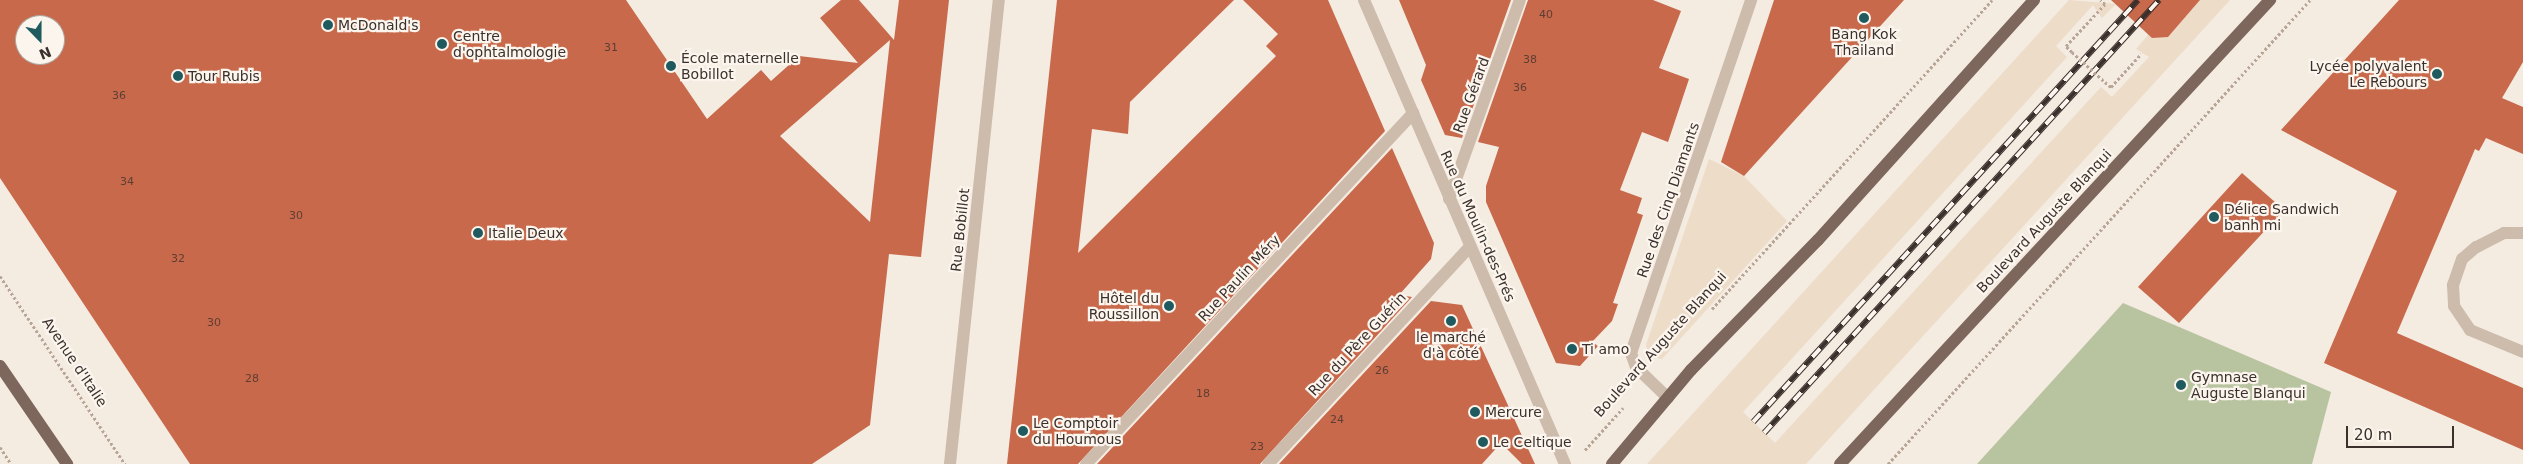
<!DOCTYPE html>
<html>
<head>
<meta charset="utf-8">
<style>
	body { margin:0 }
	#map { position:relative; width:2523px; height:464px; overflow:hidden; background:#f4ebe1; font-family:"DejaVu Sans",sans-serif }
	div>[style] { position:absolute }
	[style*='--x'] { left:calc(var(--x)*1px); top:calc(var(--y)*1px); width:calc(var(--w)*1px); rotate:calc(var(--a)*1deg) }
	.green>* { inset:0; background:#b8c4a0 }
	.plaza>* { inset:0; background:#ecdcc8 }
	.building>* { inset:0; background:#c8694b }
	.path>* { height:3px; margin-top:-1.5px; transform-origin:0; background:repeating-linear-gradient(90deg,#b9a596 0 2.5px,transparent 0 5px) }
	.minor>* { height:12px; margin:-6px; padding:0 6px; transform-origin:6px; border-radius:6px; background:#cdbbac }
	.major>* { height:12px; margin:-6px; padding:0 6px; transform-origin:6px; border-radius:6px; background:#7d675c }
	.rail>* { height:5.5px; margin-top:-2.75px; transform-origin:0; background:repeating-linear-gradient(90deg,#fbf5ee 0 11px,#3b302b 0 22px); box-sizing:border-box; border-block:1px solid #3b302b }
	.path-bridge>* { height:3px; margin-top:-1.5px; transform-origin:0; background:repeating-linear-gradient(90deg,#b9a596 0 2.5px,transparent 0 5px) }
	.dots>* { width:14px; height:14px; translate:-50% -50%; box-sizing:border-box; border:2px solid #fbf5ee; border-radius:50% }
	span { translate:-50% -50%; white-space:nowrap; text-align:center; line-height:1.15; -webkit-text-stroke:4.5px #fbf5ee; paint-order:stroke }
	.number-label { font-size:11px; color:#5e3e33 }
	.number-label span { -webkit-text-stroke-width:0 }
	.poi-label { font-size:14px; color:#3b302b }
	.left { translate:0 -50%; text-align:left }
	.right { translate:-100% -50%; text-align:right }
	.street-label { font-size:14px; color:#3b302b }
	.north { position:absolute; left:15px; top:15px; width:50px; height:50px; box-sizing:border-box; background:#fbf5ee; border:1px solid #aea6a0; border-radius:50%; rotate:158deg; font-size:14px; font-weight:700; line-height:20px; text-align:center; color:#3b302b }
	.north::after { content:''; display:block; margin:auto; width:18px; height:22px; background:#1f5a5e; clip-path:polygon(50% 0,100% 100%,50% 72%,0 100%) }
	.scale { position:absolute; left:2346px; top:426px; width:108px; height:22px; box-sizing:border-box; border:2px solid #3b302b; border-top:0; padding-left:6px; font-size:15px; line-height:18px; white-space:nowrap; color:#3b302b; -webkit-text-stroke:4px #fbf5ee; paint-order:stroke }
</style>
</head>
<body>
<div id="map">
	<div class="green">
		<i style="clip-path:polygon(2123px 303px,2331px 392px,2312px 464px,1977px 464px)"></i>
	</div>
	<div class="plaza">
		<i style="clip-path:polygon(2069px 0,2116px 4px,2102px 18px,2093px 5px,2056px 46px,2067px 57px,1743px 412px,1775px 443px,2101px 87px,2112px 97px,2149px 57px,2136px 49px,2149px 34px,2169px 36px,2200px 0,2230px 0,1806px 464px,1647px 464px)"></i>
		<i style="clip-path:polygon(1709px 159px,1744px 176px,1787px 221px,1662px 359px,1650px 358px,1646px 345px)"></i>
	</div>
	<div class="building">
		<i style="clip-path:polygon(evenodd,0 0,626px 0,707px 119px,761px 70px,771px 81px,799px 56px,858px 63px,820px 18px,841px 0,859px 0,894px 40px,899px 0,949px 0,921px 257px,889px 254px,870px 425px,812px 464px,190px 464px,0 178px,0 0,25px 25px,55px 25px,55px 55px,25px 55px,25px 25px,0 0,890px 40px,870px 222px,780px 136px,890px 40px)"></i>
		<i style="clip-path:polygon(1057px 0,1234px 0,1130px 102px,1128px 134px,1092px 129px,1078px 253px,1276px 56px,1266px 46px,1278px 34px,1243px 0,1328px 0,1385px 131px,1078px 464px,1007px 464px)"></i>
		<i style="clip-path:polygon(1399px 0,1511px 0,1462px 138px,1445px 135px,1421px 80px,1426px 65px)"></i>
		<i style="clip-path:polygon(1528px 0,1653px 0,1681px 11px,1659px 68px,1689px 79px,1668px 142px,1642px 132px,1620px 190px,1642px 198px,1637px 213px,1643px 215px,1613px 303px,1618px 304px,1612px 321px,1592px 342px,1598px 346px,1580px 366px,1556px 363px,1486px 202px,1486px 186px,1499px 147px,1478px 142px)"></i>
		<i style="clip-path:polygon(1774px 0,1904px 0,1744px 176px,1721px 162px)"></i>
		<i style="clip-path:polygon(2111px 0,2200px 0,2168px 37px,2152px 38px)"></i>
		<i style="clip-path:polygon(2399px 0,2523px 0,2523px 62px,2502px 98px,2523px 107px,2523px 154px,2486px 138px,2479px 151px,2475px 149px,2397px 333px,2523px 388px,2523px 450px,2324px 363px,2397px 191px,2281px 130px)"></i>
		<i style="clip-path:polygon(1392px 148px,1434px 243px,1431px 259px,1399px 295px,1412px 297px,1260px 464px,1097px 464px)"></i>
		<i style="clip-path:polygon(2242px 173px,2284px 210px,2179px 323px,2138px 287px)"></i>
		<i style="clip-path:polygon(1431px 301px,1462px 305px,1535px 464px,1522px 464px,1501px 443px,1482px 464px,1279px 464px)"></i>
	</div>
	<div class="path">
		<i style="--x:2072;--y:52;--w:8;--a:-135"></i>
		<i style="--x:2066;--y:46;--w:57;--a:-47.1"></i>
		<i style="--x:2105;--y:4;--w:6;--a:-141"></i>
		<i style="--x:2105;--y:82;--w:8;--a:40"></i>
		<i style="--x:2111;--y:87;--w:45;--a:-47.7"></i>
		<i style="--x:0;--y:276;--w:226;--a:56.4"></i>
		<i style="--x:1712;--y:309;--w:417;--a:-47.8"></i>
		<i style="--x:0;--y:447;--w:20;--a:57"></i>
		<i style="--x:1585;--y:450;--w:57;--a:-47.9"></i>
		<i style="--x:1888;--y:464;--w:627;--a:-47.71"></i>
	</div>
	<div class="minor">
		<i style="--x:1364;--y:0;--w:506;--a:66.58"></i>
		<i style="--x:1449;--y:199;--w:211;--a:-70.4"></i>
		<i style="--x:2523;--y:233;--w:19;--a:180"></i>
		<i style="--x:2504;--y:233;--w:31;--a:153"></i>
		<i style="--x:2476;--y:247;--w:18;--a:139"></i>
		<i style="--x:2462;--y:259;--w:28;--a:109"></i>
		<i style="--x:2453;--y:285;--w:21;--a:87"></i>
		<i style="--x:2454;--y:306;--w:29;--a:56"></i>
		<i style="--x:2470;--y:330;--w:57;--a:22.5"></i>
		<i style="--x:1668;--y:398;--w:45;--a:-135.9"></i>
		<i style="--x:1636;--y:367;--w:15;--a:-110"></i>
		<i style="--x:1631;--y:353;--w:373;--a:-71.2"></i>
		<i style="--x:950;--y:464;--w:467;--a:-84"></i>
		<i style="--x:1086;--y:464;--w:480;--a:-47"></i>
		<i style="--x:1268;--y:464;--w:296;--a:-47.1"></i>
	</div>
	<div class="major">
		<i style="--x:0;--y:366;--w:119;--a:55.6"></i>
		<i style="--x:1612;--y:464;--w:123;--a:-50"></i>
		<i style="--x:1691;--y:370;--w:182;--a:-45.7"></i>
		<i style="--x:1818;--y:240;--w:323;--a:-48"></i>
		<i style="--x:1840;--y:464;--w:633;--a:-47.18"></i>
	</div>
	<div class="rail">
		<i style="--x:1753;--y:422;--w:571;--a:-47.63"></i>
		<i style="--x:1764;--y:433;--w:586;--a:-47.63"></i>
	</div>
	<div class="path-bridge">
		<i style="--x:2072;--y:52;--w:45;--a:42.3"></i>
	</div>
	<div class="dots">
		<i style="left:1864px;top:18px;background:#1f5a5e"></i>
		<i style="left:328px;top:25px;background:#1f5a5e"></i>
		<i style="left:442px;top:44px;background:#1f5a5e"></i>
		<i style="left:671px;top:66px;background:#1f5a5e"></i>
		<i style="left:2437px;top:74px;background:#1f5a5e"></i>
		<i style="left:178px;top:76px;background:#1f5a5e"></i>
		<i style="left:2214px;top:217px;background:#1f5a5e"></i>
		<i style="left:478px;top:233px;background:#1f5a5e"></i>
		<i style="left:1169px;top:306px;background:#1f5a5e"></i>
		<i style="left:1451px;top:321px;background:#1f5a5e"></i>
		<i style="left:1572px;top:349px;background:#1f5a5e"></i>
		<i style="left:2181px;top:385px;background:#1f5a5e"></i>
		<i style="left:1475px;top:412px;background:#1f5a5e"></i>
		<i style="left:1023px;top:431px;background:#1f5a5e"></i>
		<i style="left:1483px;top:442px;background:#1f5a5e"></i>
	</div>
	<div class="number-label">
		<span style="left:1546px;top:15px">40</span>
		<span style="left:611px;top:48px">31</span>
		<span style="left:1530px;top:60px">38</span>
		<span style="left:1520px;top:88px">36</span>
		<span style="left:119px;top:96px">36</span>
		<span style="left:127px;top:182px">34</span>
		<span style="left:296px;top:216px">30</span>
		<span style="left:178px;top:259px">32</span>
		<span style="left:214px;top:323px">30</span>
		<span style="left:1382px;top:371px">26</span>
		<span style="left:252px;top:379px">28</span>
		<span style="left:1203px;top:394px">18</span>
		<span style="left:1337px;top:420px">24</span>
		<span style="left:1257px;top:447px">23</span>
	</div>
	<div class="poi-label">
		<span class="left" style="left:338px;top:25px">McDonald's</span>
		<span style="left:1864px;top:42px">Bang Kok<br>Thailand</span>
		<span class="left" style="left:453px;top:44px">Centre<br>d'ophtalmologie</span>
		<span class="left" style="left:681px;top:66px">École maternelle<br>Bobillot</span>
		<span class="right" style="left:2427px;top:74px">Lycée polyvalent<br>Le Rebours</span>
		<span class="left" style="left:188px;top:76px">Tour Rubis</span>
		<span class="left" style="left:2224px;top:217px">Délice Sandwich<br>banh mi</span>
		<span class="left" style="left:488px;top:233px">Italie Deux</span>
		<span class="right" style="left:1159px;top:306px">Hôtel du<br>Roussillon</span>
		<span style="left:1451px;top:345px">le marché<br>d'à côté</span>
		<span class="left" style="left:1582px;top:349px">Ti amo</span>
		<span class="left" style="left:2191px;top:385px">Gymnase<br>Auguste Blanqui</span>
		<span class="left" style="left:1485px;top:412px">Mercure</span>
		<span class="left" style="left:1033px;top:431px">Le Comptoir<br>du Houmous</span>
		<span class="left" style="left:1493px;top:442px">Le Celtique</span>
	</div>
	<div class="street-label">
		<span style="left:1471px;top:95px;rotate:-70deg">Rue Gérard</span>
		<span style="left:1668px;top:200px;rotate:-71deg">Rue des Cinq Diamants</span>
		<span style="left:2044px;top:221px;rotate:-47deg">Boulevard Auguste Blanqui</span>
		<span style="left:1478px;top:226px;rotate:66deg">Rue du Moulin-des-Prés</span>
		<span style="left:960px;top:230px;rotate:-84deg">Rue Bobillot</span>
		<span style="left:1239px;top:278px;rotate:-47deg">Rue Paulin Méry</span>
		<span style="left:1357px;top:344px;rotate:-47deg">Rue du Père Guérin</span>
		<span style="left:1660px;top:344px;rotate:-48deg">Boulevard Auguste Blanqui</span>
		<span style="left:75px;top:362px;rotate:56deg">Avenue d'Italie</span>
	</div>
	<div class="north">N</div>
	<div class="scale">20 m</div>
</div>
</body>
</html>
